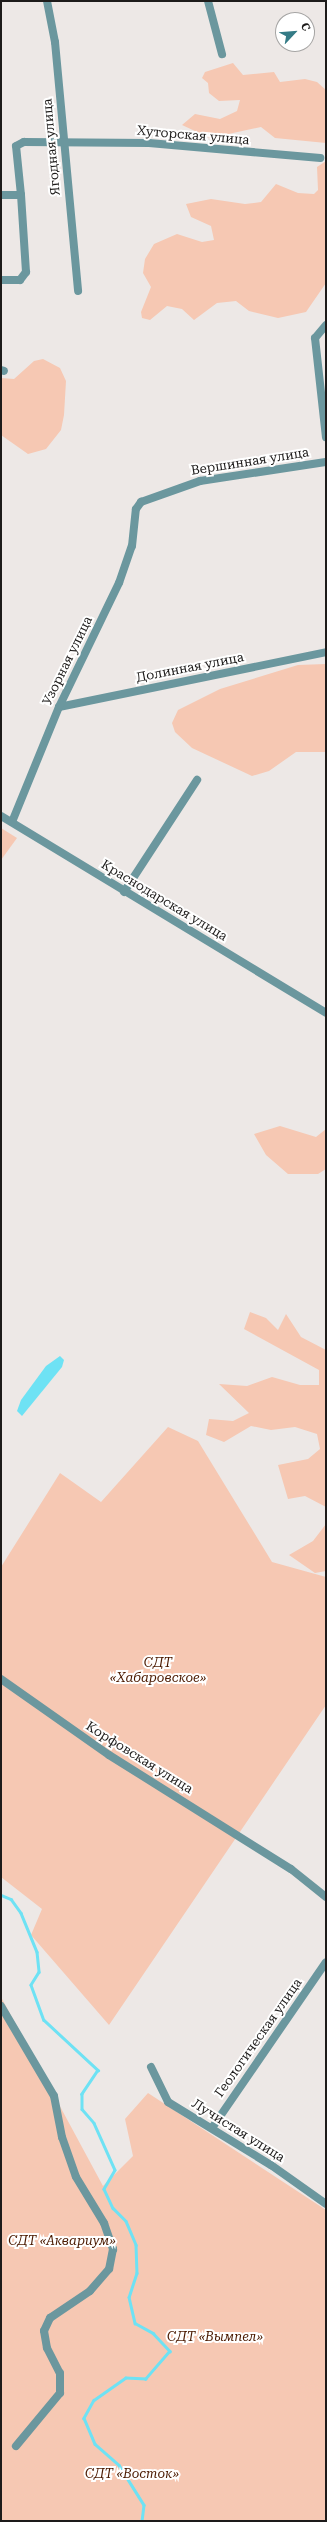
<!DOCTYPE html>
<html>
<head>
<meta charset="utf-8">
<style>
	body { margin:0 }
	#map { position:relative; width:327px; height:2522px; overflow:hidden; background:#ede8e6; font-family:"Roboto Serif",serif }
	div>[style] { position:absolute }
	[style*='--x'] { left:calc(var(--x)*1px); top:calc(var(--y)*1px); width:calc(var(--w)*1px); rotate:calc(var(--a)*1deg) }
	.green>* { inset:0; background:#f6c8b3 }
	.water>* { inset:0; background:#6ee2f4 }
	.stream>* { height:2.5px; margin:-1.25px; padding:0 1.25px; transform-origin:1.25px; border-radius:1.25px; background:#6ee2f4 }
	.street>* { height:8px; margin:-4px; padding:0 4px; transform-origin:4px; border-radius:4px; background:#6b979e }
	span { translate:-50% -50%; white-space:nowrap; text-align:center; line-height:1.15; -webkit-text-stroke:4px #fff; paint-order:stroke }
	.street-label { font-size:13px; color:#1d1b1a }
	.park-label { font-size:13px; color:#4b1a00; font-style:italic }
	.frame { position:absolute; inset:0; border:2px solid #1d1b1a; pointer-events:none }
	.north { position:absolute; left:275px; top:12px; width:40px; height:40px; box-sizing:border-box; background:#fff; border:1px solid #a5a4a3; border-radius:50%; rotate:64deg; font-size:11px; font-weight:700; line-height:16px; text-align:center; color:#1d1b1a }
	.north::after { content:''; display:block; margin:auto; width:14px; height:18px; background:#347b86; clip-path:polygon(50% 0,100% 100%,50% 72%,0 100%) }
</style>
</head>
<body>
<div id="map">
	<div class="green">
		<i style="clip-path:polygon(233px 63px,243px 75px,274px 72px,280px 82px,305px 79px,317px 82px,326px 90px,326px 143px,275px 138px,261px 127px,210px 138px,182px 125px,195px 114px,220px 119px,237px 111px,240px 100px,219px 101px,209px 93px,208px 83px,202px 78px,205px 72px)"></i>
		<i style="clip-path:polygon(326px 161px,326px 283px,306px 312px,278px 318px,249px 311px,236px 301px,217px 303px,194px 320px,182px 309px,167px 306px,150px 320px,142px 318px,141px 312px,151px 287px,143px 273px,145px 259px,154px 244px,177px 234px,202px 242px,214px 240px,211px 226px,191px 217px,186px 204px,211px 199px,245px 204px,261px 202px,276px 184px,298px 193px,314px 194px,318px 190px,317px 167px)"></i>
		<i style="clip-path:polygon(43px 359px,60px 368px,66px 381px,64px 415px,61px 430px,46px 449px,28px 454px,1px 435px,1px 378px,14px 379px,34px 361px)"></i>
		<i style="clip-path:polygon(326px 664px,326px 752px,296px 752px,269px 771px,252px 776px,192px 748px,175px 732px,172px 723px,178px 710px,220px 689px,298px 665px)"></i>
		<i style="clip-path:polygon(1px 828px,17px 838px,1px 860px)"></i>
		<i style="clip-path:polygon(280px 1126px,316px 1137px,326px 1129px,326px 1169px,318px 1174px,288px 1174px,266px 1155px,254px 1134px)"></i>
		<i style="clip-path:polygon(250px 1312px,266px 1318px,278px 1330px,286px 1314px,301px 1337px,326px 1350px,326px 1507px,305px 1496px,288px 1499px,278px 1465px,308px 1459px,320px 1449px,317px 1434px,295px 1427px,271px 1430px,251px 1426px,224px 1442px,206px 1435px,209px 1419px,233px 1421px,249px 1413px,219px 1384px,247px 1386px,272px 1377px,300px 1385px,319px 1385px,319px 1370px,244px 1329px)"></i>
		<i style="clip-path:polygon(168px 1427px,198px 1441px,272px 1562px,326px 1577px,326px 1705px,109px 2025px,31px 1935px,42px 1909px,1px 1877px,1px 1567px,60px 1473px,101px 1502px)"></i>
		<i style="clip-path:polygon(326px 1524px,326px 1571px,315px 1573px,289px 1555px,313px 1541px)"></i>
		<i style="clip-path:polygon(1px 1997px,103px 2186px,133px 2156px,125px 2119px,148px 2093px,326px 2210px,326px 2521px,1px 2521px)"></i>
	</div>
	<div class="water">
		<i style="clip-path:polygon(60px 1356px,64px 1360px,62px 1367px,22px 1416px,17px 1411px,21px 1400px,46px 1366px)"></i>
	</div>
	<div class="stream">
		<i style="--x:1;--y:1895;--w:11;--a:22"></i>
		<i style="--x:11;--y:1899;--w:17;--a:54"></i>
		<i style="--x:21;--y:1913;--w:42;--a:67.7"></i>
		<i style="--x:37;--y:1952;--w:20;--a:84"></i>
		<i style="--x:39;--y:1972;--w:15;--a:122"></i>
		<i style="--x:31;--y:1985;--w:37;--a:70"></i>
		<i style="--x:44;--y:2020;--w:74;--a:42.8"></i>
		<i style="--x:98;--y:2070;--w:29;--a:124"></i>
		<i style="--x:82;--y:2094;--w:15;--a:90"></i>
		<i style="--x:82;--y:2109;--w:18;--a:49"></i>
		<i style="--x:94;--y:2123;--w:51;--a:65.9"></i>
		<i style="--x:115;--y:2170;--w:22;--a:120"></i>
		<i style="--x:104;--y:2189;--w:21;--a:65"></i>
		<i style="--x:113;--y:2208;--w:18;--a:45"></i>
		<i style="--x:126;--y:2221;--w:26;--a:67"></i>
		<i style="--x:136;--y:2245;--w:28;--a:88"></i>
		<i style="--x:137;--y:2273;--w:25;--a:108"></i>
		<i style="--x:129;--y:2297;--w:27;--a:77"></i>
		<i style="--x:135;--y:2323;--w:21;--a:29"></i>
		<i style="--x:153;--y:2333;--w:25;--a:47"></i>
		<i style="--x:170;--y:2351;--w:37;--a:131"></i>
		<i style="--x:146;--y:2379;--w:20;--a:-177"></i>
		<i style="--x:126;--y:2378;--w:39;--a:145"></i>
		<i style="--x:94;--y:2400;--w:21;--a:119"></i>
		<i style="--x:84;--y:2418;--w:28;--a:67"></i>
		<i style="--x:95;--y:2444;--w:32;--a:41"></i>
		<i style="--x:119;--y:2465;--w:47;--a:58"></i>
		<i style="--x:144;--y:2505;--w:16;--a:97"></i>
	</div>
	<div class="street">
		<i style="--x:47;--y:1;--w:42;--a:79"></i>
		<i style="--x:55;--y:42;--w:250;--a:84.7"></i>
		<i style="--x:208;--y:1;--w:55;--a:75.2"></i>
		<i style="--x:1;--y:195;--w:20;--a:0"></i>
		<i style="--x:21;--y:195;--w:49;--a:-95.8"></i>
		<i style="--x:16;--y:146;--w:9;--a:-27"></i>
		<i style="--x:24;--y:142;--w:125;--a:0.5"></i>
		<i style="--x:149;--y:143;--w:172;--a:5"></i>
		<i style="--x:1;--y:280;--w:19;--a:0"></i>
		<i style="--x:20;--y:280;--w:10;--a:-53"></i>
		<i style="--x:26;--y:272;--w:77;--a:-93.7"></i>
		<i style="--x:326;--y:325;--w:17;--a:130"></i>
		<i style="--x:315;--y:338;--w:100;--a:83.7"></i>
		<i style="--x:1;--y:370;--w:3;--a:18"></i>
		<i style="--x:59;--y:707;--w:273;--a:-11.6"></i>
		<i style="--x:1;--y:816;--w:380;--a:31.2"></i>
		<i style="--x:12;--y:822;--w:124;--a:-67.8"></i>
		<i style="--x:59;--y:707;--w:138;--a:-64.2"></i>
		<i style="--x:119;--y:583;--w:39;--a:-71"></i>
		<i style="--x:132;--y:546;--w:37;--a:-84"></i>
		<i style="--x:136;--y:509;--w:9;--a:-54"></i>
		<i style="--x:141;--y:502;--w:63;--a:-19.6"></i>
		<i style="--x:200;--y:481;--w:127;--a:-8.6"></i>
		<i style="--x:124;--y:892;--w:134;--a:-56.9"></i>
		<i style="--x:1;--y:1679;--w:132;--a:35.1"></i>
		<i style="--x:109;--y:1755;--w:215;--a:32.1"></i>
		<i style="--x:291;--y:1869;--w:45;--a:38.7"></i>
		<i style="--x:1;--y:2006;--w:104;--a:59.5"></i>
		<i style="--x:54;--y:2096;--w:42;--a:79"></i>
		<i style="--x:62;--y:2137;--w:42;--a:70.7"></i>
		<i style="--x:76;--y:2177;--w:54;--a:58.7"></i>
		<i style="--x:104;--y:2223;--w:28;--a:71"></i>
		<i style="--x:113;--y:2249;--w:20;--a:101"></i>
		<i style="--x:109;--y:2269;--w:29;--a:131"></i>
		<i style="--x:90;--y:2291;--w:48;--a:146"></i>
		<i style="--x:50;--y:2318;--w:14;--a:115"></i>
		<i style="--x:44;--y:2331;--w:17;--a:80"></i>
		<i style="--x:47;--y:2348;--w:28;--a:63"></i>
		<i style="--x:60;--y:2373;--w:20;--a:90"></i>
		<i style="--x:60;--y:2393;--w:69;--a:129.7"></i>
		<i style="--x:151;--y:2067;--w:39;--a:64"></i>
		<i style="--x:168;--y:2102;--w:121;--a:31.5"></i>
		<i style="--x:271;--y:2165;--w:67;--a:35.3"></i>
		<i style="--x:212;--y:2128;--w:201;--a:-55.5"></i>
	</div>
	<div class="street-label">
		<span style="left:193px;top:136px;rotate:5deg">Хуторская улица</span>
		<span style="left:52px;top:147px;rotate:-95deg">Ягодная улица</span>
		<span style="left:250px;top:462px;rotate:-9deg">Вершинная улица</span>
		<span style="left:68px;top:661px;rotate:-64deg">Узорная улица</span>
		<span style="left:190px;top:668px;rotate:-11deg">Долинная улица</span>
		<span style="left:164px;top:901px;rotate:31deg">Краснодарская улица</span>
		<span style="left:139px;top:1758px;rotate:32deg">Корфовская улица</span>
		<span style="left:259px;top:2038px;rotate:-55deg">Геологическая улица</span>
		<span style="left:238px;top:2131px;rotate:32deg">Лучистая улица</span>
	</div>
	<div class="park-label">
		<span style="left:158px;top:1671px">СДТ<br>«Хабаровское»</span>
		<span style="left:62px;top:2241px">СДТ «Аквариум»</span>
		<span style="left:215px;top:2337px">СДТ «Вымпел»</span>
		<span style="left:132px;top:2474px">СДТ «Восток»</span>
	</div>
	<div class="frame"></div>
	<div class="north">С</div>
</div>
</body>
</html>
